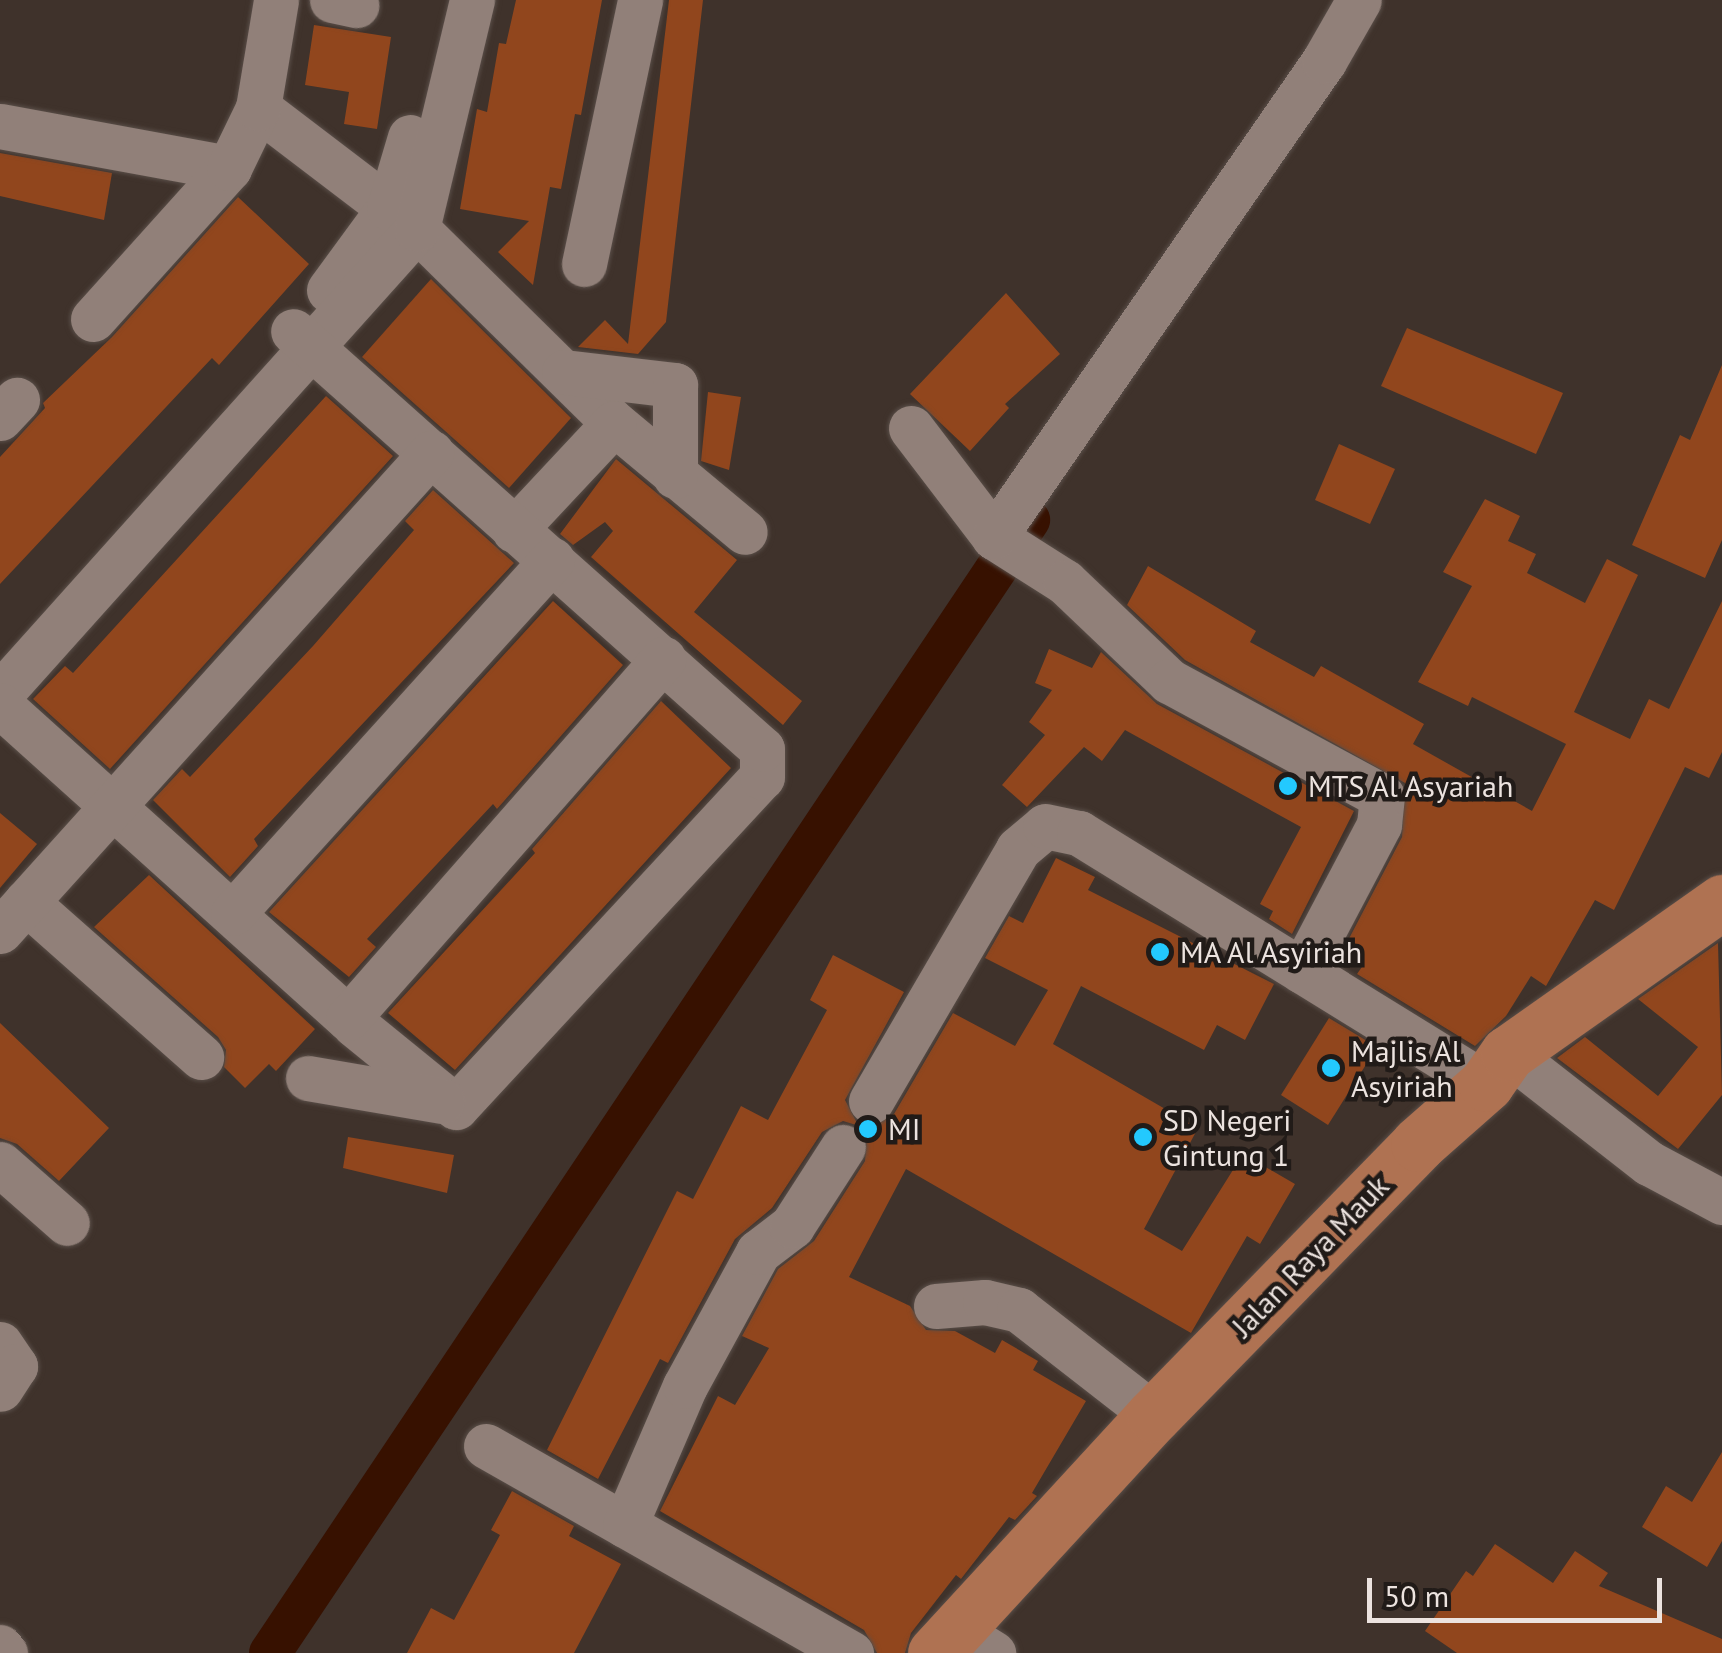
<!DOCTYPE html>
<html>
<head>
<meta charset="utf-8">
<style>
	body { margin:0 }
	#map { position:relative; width:1722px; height:1653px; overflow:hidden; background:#3f322b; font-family:"PT Sans",sans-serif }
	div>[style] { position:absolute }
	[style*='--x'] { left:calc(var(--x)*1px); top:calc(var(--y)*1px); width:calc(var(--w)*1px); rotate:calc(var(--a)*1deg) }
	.canal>* { height:42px; margin:-21px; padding:0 21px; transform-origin:21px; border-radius:21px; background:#371100 }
	.building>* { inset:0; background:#91461d }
	.roads { filter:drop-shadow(0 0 2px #594e48) drop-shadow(0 0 2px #594e48) }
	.minor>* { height:45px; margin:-22.5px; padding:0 22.5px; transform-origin:22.5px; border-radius:22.5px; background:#918079 }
	.primary>* { height:55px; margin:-27.5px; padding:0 27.5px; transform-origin:27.5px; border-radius:27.5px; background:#af7252 }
	.dots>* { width:28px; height:28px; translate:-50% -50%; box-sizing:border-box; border:5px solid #211b18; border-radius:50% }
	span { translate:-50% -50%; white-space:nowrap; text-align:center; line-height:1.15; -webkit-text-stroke:9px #211b18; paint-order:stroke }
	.poi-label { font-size:30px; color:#ece3df }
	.left { translate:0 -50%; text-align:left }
	.street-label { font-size:30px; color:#ece3df }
	.scale { position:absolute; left:1367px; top:1578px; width:295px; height:45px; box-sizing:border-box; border:5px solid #ece3df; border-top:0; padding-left:12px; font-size:30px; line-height:35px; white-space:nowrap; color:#ece3df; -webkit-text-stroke:8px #211b18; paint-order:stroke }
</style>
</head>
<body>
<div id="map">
	<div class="canal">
		<i style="--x:270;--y:1653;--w:1364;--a:-56.18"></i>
	</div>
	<div class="building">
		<i style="clip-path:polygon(516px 0,602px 0,581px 115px,575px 114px,561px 189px,550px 187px,533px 285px,498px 252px,529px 221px,460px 209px,477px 109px,487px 112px,499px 43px,506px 44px)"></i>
		<i style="clip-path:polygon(669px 0,703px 0,666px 322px,638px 354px,578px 347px,605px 320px,628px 344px)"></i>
		<i style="clip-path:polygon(314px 25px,391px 37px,377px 129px,344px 124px,349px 92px,305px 85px)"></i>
		<i style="clip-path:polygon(0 153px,112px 173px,104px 220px,0 196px)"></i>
		<i style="clip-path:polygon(238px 197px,309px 264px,219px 365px,212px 358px,0 584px,0 457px,45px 408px,43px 403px,112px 337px)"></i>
		<i style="clip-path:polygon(431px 279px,571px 418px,509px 488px,362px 357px)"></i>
		<i style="clip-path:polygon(1006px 293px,1060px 354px,1005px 404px,1009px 408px,970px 451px,910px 394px)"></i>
		<i style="clip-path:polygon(1407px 328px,1563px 393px,1536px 454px,1381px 386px)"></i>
		<i style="clip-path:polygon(1722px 365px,1722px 540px,1705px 578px,1632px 545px,1680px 435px,1690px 440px)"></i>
		<i style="clip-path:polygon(708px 392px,741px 397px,729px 470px,701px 461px)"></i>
		<i style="clip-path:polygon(326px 396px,393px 456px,110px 769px,33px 699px,65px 666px,73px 673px)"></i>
		<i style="clip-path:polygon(1339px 444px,1395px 469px,1370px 524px,1315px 500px)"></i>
		<i style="clip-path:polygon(616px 459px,737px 560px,694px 612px,802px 701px,783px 725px,591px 557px,613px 531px,605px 522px,573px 545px,560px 534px)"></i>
		<i style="clip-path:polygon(433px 490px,514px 563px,254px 839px,258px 846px,230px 877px,153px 800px,182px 769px,190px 777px,313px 646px,414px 530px,405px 521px)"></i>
		<i style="clip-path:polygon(1485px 499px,1520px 516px,1508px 541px,1536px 554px,1527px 573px,1585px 603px,1607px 559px,1638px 575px,1574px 712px,1630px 739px,1649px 699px,1669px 709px,1722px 601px,1722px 752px,1709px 778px,1685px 767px,1614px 910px,1595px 900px,1546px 986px,1531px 976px,1506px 1016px,1475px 1046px,1357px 974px,1364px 964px,1343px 950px,1402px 837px,1405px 783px,1185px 660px,1127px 605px,1148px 566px,1256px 631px,1250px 642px,1314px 677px,1321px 666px,1424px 724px,1413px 744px,1532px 811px,1566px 744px,1472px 697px,1468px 706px,1418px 682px,1472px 586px,1443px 572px)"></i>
		<i style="clip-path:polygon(553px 601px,623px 665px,497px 809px,493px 804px,367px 939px,376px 947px,349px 977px,269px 912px)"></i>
		<i style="clip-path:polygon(1049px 649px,1092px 668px,1101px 652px,1157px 704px,1354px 811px,1292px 934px,1269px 919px,1273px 911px,1260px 904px,1301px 827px,1125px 730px,1102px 761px,1084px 747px,1027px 807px,1002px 785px,1045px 735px,1029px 722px,1052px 690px,1035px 683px)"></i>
		<i style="clip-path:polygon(661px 701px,731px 768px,455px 1070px,388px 1013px,535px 853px,532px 849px)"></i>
		<i style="clip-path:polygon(0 813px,37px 844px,0 888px)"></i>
		<i style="clip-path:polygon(1056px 858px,1095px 877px,1088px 890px,1274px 984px,1245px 1040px,1217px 1025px,1204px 1050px,1081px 986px,1053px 1044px,1198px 1128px,1144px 1229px,1182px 1251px,1243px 1154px,1295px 1184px,1260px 1244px,1247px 1236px,1191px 1333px,906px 1169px,849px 1277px,910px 1306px,926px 1330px,955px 1331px,995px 1353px,1002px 1340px,1038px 1361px,1033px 1370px,1086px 1401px,1032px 1493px,1037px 1496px,1015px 1520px,1009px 1517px,961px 1579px,956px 1575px,911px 1633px,905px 1653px,877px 1653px,864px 1630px,660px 1511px,718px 1396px,735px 1405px,769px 1348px,742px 1336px,778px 1269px,814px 1241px,865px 1161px,867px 1136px,856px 1125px,843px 1121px,822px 1132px,772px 1208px,735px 1239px,668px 1363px,660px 1359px,598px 1479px,547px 1450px,677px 1191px,693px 1199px,741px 1106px,768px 1120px,827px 1010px,810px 1000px,833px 955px,904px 992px,845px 1100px,857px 1123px,872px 1127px,894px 1114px,953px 1013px,1015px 1046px,1048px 990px,985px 958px,1009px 916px,1023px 923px)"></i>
		<i style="clip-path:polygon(149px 875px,315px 1029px,276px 1071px,269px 1064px,245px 1088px,224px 1067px,226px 1050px,218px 1037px,94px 927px)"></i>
		<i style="clip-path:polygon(1718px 943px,1722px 1095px,1678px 1149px,1557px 1058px,1585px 1037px,1658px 1096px,1698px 1047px,1638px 999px)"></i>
		<i style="clip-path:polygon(1329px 1018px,1377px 1047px,1328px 1125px,1281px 1095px)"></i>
		<i style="clip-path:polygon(0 1023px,109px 1128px,59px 1181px,17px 1144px,0 1138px)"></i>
		<i style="clip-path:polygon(348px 1137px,454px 1155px,447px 1193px,343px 1168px)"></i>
		<i style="clip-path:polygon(1722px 1452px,1722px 1541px,1707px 1567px,1642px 1527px,1666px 1486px,1692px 1502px)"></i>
		<i style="clip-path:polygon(512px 1491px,574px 1526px,569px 1536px,621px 1564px,574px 1653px,407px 1653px,431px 1608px,454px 1620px,500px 1535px,491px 1530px)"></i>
		<i style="clip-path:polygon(1495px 1544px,1553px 1583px,1575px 1551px,1608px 1573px,1599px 1586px,1722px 1639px,1722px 1653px,1457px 1653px,1425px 1631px,1466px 1571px,1473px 1576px)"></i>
	</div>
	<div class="roads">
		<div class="minor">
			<i style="--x:332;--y:0;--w:25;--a:12"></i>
			<i style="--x:258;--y:108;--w:200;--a:37.3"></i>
			<i style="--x:417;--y:229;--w:276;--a:44.6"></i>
			<i style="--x:614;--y:423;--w:170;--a:39.8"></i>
			<i style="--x:0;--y:126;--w:233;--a:10.4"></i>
			<i style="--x:584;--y:264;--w:270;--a:-78"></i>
			<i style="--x:329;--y:290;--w:102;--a:-53.8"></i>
			<i style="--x:389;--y:208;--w:74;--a:-73.5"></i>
			<i style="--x:93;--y:319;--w:203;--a:-48"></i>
			<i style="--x:229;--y:168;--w:67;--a:-64.2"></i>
			<i style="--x:258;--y:108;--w:109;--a:-80.5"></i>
			<i style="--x:564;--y:372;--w:112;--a:6.7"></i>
			<i style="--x:675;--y:385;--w:91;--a:90"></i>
			<i style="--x:0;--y:418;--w:25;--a:-47"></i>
			<i style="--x:911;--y:428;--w:137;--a:52.7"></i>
			<i style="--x:994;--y:537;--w:84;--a:32.4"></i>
			<i style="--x:1065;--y:582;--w:144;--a:43.6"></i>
			<i style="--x:1169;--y:681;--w:242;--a:28.4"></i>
			<i style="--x:1382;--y:796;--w:29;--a:96"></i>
			<i style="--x:1379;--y:825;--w:165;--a:117.8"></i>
			<i style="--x:514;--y:530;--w:146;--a:-46.9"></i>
			<i style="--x:994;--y:537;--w:579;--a:-55.27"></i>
			<i style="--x:1324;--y:61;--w:70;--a:-60.2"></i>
			<i style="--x:0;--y:694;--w:625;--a:-48.12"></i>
			<i style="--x:417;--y:229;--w:236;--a:-76.5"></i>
			<i style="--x:0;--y:705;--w:478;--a:42"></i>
			<i style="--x:355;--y:1025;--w:130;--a:39.1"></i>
			<i style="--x:456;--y:1107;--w:450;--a:-47.2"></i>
			<i style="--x:762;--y:777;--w:28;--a:-90"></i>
			<i style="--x:762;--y:749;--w:628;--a:-138.29"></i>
			<i style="--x:26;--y:902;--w:234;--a:41.5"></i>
			<i style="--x:233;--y:913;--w:476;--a:-47.9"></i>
			<i style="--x:0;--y:931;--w:644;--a:-47.96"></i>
			<i style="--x:348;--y:1018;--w:478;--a:-48.7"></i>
			<i style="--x:1508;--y:1053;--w:179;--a:38"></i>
			<i style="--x:1649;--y:1163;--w:83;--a:28.1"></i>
			<i style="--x:308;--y:1078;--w:136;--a:9.7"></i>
			<i style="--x:871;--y:1101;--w:292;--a:-59.7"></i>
			<i style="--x:1018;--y:849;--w:35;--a:-40"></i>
			<i style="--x:1045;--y:826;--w:35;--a:12"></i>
			<i style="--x:1079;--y:833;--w:478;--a:31.7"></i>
			<i style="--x:0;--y:1164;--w:89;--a:41.4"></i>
			<i style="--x:936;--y:1306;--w:49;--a:-4.7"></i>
			<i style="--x:985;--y:1302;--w:35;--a:13"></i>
			<i style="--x:1019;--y:1310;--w:171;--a:37.9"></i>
			<i style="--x:0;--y:1344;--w:27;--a:56"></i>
			<i style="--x:15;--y:1366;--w:27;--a:123"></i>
			<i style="--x:486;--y:1446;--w:420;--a:29.6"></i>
			<i style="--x:625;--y:1525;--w:151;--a:-66.7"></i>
			<i style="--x:685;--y:1386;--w:153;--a:-61.4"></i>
			<i style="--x:758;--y:1252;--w:43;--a:-37.4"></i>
			<i style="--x:792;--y:1226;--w:94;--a:-57.2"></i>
			<i style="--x:956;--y:1630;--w:44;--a:31.9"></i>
			<i style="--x:0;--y:1647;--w:8;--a:50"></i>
		</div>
		<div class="primary">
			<i style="--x:935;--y:1653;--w:323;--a:-47.4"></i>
			<i style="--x:1154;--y:1415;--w:378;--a:-45.7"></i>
			<i style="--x:1418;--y:1144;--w:91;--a:-41.4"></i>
			<i style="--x:1486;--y:1084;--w:38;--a:-55"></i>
			<i style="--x:1508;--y:1053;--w:262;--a:-35.2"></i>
		</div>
	</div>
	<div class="dots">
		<i style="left:1288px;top:786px;background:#23c9fe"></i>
		<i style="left:1160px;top:952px;background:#23c9fe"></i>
		<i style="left:1331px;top:1068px;background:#23c9fe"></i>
		<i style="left:868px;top:1129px;background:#23c9fe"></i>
		<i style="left:1143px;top:1137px;background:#23c9fe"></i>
	</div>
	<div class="poi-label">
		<span class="left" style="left:1308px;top:786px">MTS Al Asyariah</span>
		<span class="left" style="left:1180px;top:952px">MA Al Asyiriah</span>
		<span class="left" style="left:1351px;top:1068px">Majlis Al<br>Asyiriah</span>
		<span class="left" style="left:1163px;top:1137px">SD Negeri<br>Gintung 1</span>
		<span class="left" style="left:888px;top:1129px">MI</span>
	</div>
	<div class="street-label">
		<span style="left:1310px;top:1256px;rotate:-46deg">Jalan Raya Mauk</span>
	</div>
	<div class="scale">50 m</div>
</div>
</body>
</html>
